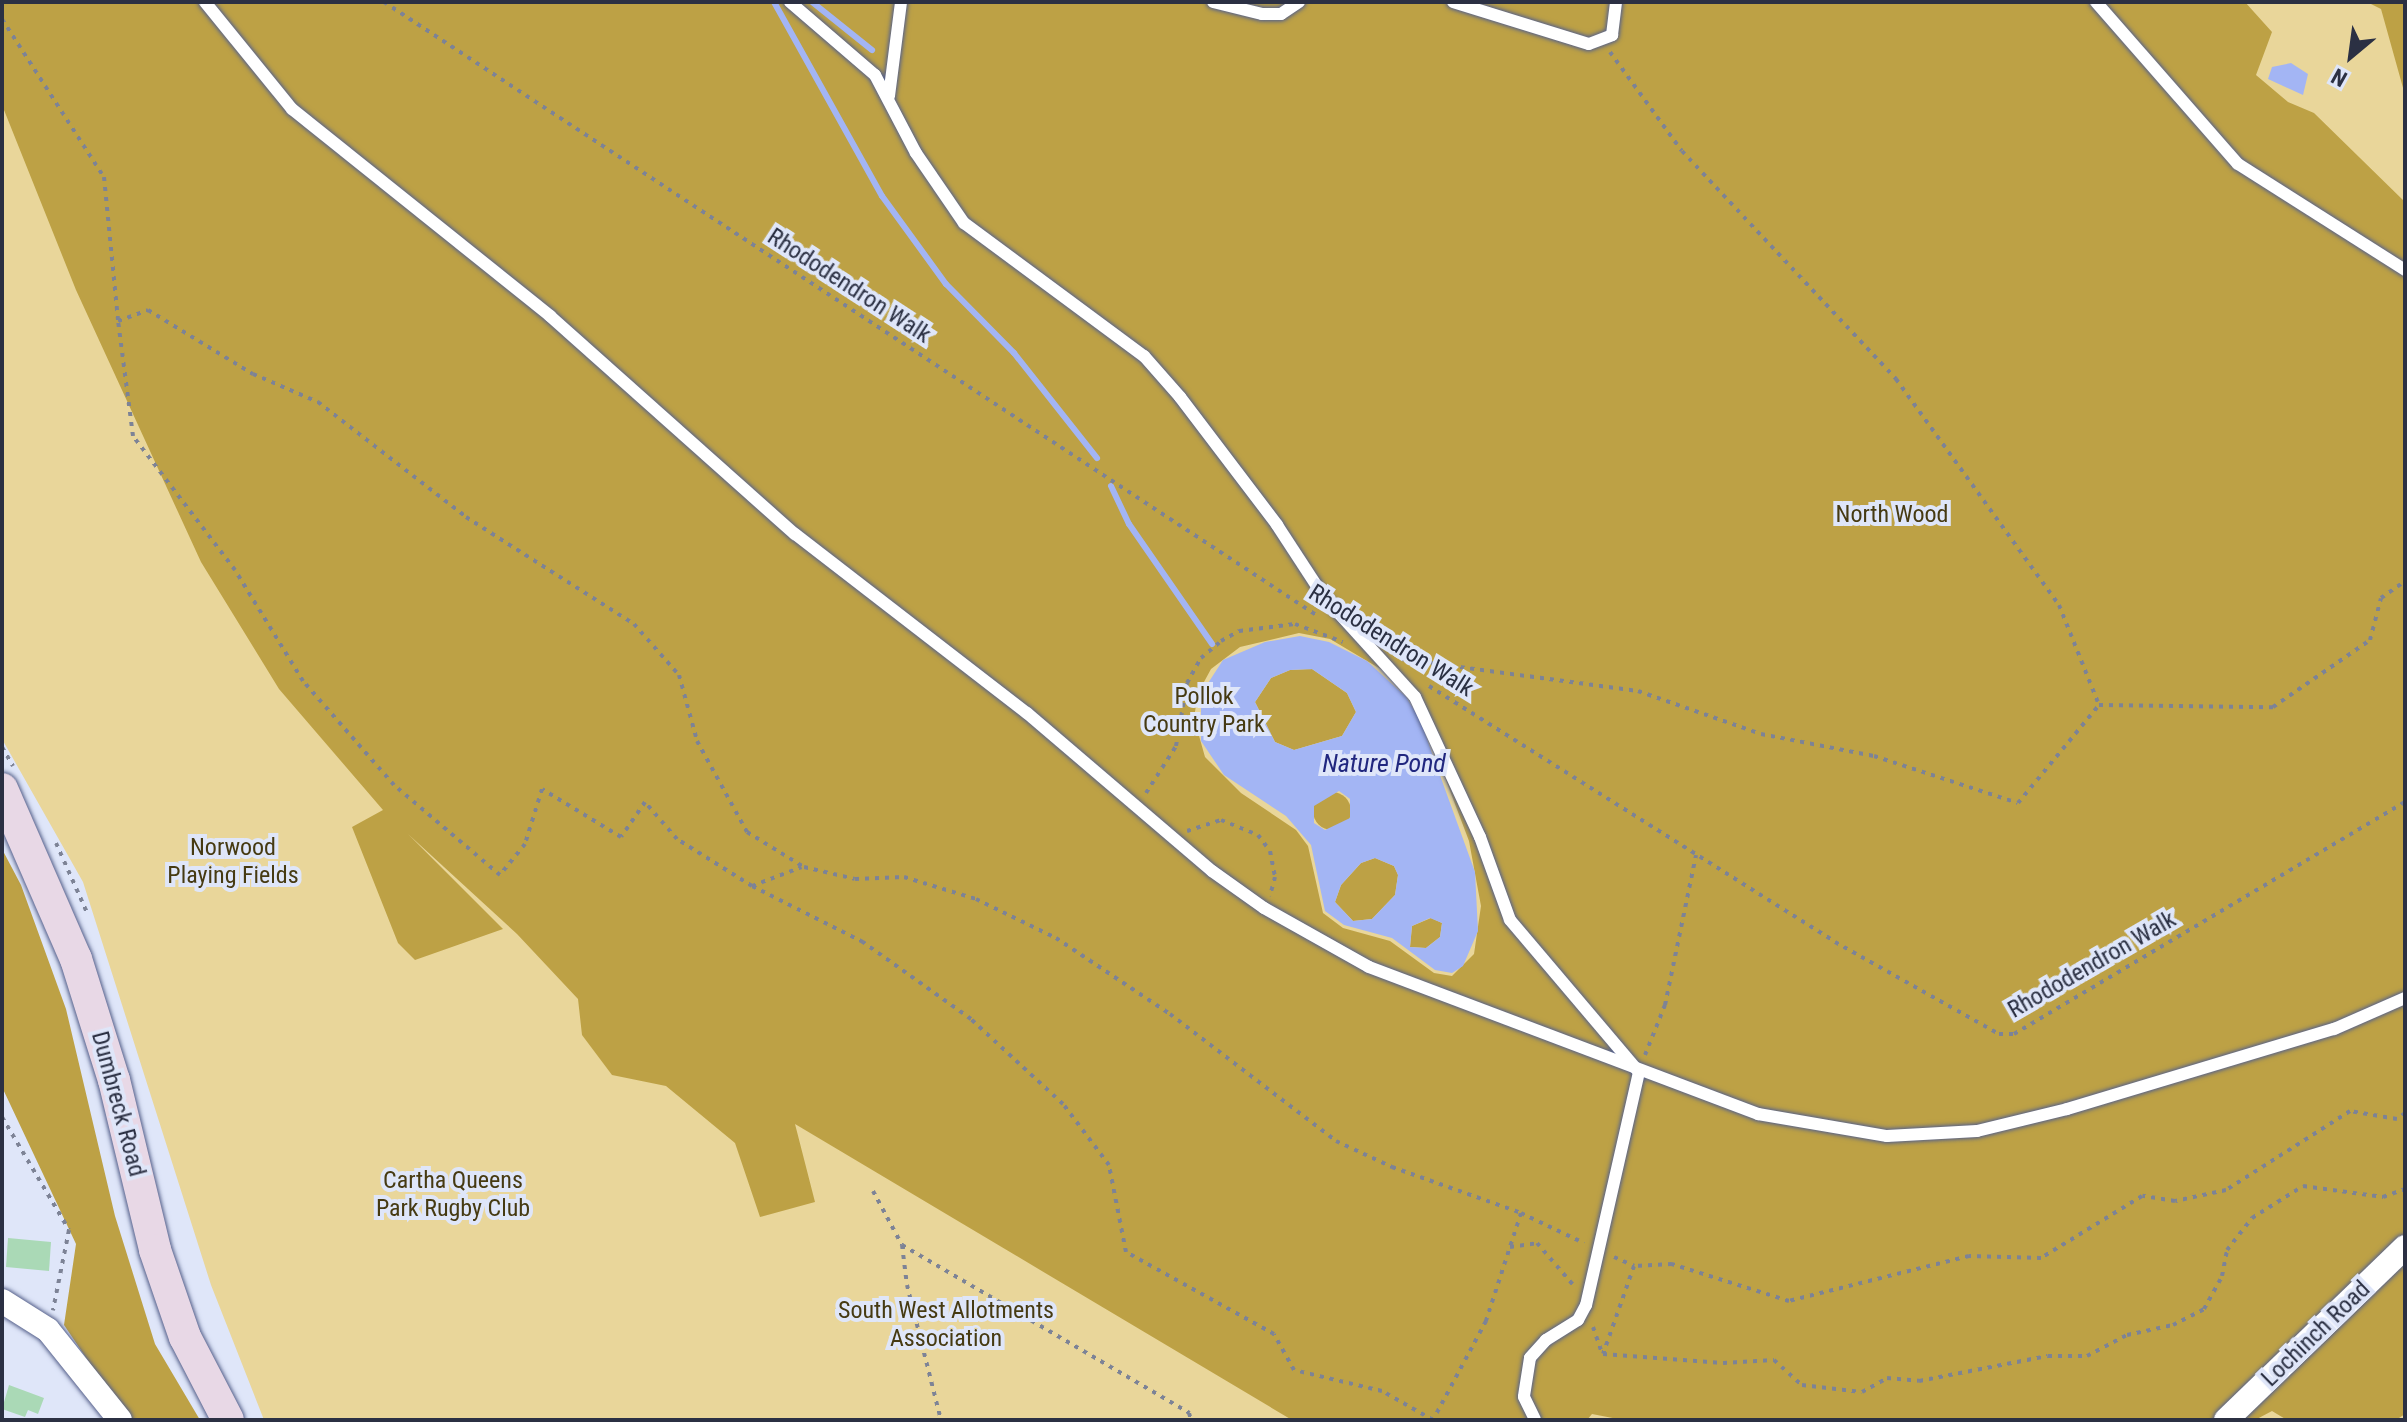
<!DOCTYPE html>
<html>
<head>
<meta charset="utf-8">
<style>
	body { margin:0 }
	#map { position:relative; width:2407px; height:1422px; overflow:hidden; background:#dfe6f9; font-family:"Roboto Condensed",sans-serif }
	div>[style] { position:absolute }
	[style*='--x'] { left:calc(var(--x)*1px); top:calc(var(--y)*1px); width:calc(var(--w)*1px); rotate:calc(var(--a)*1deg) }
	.green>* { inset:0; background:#e9d69a }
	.forest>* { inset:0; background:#bda145 }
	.round { border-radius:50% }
	.water>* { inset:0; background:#a3b5f4 }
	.stream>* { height:6px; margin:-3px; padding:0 3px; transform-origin:3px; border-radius:3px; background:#a3b5f4 }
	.building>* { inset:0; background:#aad9b6 }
	.path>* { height:4px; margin-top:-2px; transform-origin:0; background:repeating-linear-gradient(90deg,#7d8396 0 4px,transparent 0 10px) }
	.roads { filter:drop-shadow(0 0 2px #56618b) drop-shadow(0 0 2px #56618b) }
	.lane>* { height:12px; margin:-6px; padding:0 6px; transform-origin:6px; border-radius:6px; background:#fff }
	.street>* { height:24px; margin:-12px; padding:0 12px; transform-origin:12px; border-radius:12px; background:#fff }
	.secondary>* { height:32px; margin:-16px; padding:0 16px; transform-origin:16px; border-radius:16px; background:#e8d8e6 }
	span { translate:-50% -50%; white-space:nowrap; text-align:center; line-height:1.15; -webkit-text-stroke:8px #dfe6f9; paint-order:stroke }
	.street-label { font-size:24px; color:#2b3043 }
	.park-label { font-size:24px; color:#463a12 }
	.water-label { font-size:26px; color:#21277f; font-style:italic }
	.frame { position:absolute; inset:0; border:4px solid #2b3043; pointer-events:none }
	.north { position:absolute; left:2311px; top:16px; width:80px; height:80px; -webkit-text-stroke:6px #dfe6f9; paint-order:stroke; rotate:209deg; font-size:22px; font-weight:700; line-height:32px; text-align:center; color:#2b3043 }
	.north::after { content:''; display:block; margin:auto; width:28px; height:36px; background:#2b3043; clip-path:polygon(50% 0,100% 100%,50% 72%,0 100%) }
</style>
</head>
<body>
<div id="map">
	<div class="green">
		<i style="clip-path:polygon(2px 2px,2405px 2px,2405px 1420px,264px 1420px,211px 1285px,83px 882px,2px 739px)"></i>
	</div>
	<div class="forest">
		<i style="clip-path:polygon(evenodd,2px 2px,2245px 2px,2272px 32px,2256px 75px,2288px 102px,2314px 113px,2405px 202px,2405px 1414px,2396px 1420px,2287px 1420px,2272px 1411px,2255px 1420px,1623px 1420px,1592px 1414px,1587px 1420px,1292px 1420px,795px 1124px,815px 1202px,760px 1217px,735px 1143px,666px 1086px,612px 1075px,582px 1035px,578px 999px,517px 934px,408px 834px,503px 929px,415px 960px,398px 943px,352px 827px,383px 810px,279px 689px,201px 562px,76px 290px,2px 105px,2px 2px,1299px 633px,1330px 639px,1389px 674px,1409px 696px,1433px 746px,1469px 841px,1481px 906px,1474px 954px,1452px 976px,1434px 973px,1390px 941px,1343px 928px,1323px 913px,1308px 846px,1296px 830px,1241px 793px,1205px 757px,1194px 718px,1198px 693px,1211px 669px,1240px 647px,1299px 633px)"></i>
		<i style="clip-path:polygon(2367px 2px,2405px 2px,2405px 95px,2381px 9px)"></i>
		<i style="clip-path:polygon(1312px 669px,1347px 693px,1356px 712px,1342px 736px,1294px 750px,1275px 742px,1255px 702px,1271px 678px,1290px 670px)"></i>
		<i class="round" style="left:1313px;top:792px;width:38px;height:38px"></i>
		<i style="clip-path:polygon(2px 849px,21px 885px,66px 1009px,115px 1216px,155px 1344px,200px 1420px,128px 1420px,64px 1325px,76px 1244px,2px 1087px)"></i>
		<i style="clip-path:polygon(1375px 858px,1394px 866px,1398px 875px,1395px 895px,1372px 919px,1353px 921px,1335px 902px,1341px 885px,1361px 863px)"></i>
		<i style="clip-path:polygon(1431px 918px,1442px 923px,1440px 937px,1426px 948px,1410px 947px,1412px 926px)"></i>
	</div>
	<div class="water">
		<i style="clip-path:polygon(2291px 63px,2308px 74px,2303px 95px,2268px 79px,2272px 67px)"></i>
		<i style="clip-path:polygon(evenodd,1300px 636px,1329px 642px,1367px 661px,1406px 697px,1420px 720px,1475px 872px,1478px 931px,1463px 966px,1452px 973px,1435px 970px,1392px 938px,1344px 925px,1325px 911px,1311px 845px,1286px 816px,1224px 775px,1201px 741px,1201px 694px,1223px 660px,1265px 642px,1300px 636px,1312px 669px,1347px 693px,1356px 712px,1342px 736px,1294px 750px,1275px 742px,1255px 702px,1271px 678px,1290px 670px,1312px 669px,1300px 636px,1339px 791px,1350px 799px,1350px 818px,1325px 830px,1314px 823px,1314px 806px,1339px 791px,1300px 636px,1375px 858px,1394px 866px,1398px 875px,1395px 895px,1372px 919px,1353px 921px,1335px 902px,1341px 885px,1361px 863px,1375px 858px,1300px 636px,1430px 918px,1442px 923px,1440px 937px,1426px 948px,1410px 947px,1412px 926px,1430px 918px)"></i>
	</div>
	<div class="stream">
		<i style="--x:774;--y:2;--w:222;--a:60.9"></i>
		<i style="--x:882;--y:196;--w:109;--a:54"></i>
		<i style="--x:946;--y:284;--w:97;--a:45.4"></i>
		<i style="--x:1014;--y:353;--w:134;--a:51.7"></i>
		<i style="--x:812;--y:2;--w:77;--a:38.7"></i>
		<i style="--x:1111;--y:486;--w:42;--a:64.7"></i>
		<i style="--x:1129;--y:524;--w:146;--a:55.3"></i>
	</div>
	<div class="building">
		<i style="clip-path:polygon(8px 1238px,51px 1242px,49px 1271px,6px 1267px)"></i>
		<i style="clip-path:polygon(9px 1385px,44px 1398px,38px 1414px,28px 1410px,25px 1417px,2px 1409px)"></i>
	</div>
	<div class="path">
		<i style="--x:384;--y:2;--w:1116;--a:33.33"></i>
		<i style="--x:2;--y:19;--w:188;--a:57.2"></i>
		<i style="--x:104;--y:177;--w:145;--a:84.4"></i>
		<i style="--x:1610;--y:52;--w:122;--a:54"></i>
		<i style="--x:1682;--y:151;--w:313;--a:46.8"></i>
		<i style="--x:1896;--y:379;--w:279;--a:54.2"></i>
		<i style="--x:2059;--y:605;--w:108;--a:68.2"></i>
		<i style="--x:1401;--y:659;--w:239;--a:7.7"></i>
		<i style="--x:1638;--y:691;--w:130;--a:19.3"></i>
		<i style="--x:1761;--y:734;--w:115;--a:11"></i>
		<i style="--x:1874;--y:756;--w:151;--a:18.1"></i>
		<i style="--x:2018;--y:803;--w:127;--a:-50.4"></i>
		<i style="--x:2099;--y:705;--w:174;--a:0.7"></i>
		<i style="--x:2273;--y:707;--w:118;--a:-34.6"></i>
		<i style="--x:2370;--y:640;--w:43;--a:-75.3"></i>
		<i style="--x:2381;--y:598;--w:29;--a:-35"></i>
		<i style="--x:1429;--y:686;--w:480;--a:32.2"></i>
		<i style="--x:1835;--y:942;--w:188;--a:29.3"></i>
		<i style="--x:1999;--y:1034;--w:15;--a:0"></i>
		<i style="--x:2014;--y:1034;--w:455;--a:-30.7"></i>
		<i style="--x:2;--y:747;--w:22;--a:60"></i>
		<i style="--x:1146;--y:793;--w:56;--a:-57.4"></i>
		<i style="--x:1176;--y:746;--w:64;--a:-80.1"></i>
		<i style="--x:1187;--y:683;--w:29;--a:-61"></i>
		<i style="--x:1201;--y:658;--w:26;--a:-40"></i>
		<i style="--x:1221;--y:641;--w:21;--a:-29"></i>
		<i style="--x:1239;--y:631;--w:56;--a:-7.1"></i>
		<i style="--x:1295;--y:624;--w:51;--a:20.6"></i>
		<i style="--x:1187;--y:831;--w:36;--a:-18"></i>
		<i style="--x:1221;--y:820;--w:40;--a:22"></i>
		<i style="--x:1258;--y:835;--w:20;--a:53"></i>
		<i style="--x:1270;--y:851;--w:26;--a:79"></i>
		<i style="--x:1275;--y:877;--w:20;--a:105"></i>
		<i style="--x:56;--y:843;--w:79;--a:66"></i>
		<i style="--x:752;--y:886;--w:53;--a:-20.8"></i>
		<i style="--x:1645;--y:1055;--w:54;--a:-68.2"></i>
		<i style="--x:1665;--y:1005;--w:153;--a:-78.3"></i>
		<i style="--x:2405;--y:1113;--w:10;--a:143"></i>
		<i style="--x:2397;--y:1119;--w:48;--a:-170.3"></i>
		<i style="--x:2350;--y:1111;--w:147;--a:147.5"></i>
		<i style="--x:2226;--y:1190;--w:52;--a:167.8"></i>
		<i style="--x:2175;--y:1201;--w:33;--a:-171"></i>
		<i style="--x:2142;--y:1196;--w:119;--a:148.5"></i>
		<i style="--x:2041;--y:1258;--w:72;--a:-178.4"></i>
		<i style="--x:1969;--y:1256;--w:186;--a:166"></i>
		<i style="--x:1789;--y:1301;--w:123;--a:-162.5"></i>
		<i style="--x:1672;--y:1264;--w:38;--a:177"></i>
		<i style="--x:1634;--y:1266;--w:93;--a:109.4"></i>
		<i style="--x:1603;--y:1354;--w:120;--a:4.3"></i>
		<i style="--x:1723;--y:1363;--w:51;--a:-3.4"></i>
		<i style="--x:1774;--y:1360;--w:38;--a:42"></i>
		<i style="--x:1802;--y:1385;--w:60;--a:6.7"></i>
		<i style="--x:1862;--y:1392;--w:29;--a:-29"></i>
		<i style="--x:1887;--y:1378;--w:32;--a:5"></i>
		<i style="--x:1919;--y:1381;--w:131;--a:-11"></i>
		<i style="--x:2048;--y:1356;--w:39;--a:0"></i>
		<i style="--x:2087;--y:1356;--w:45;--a:-27.7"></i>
		<i style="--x:2127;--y:1335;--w:47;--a:-12.3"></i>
		<i style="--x:2173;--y:1325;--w:35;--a:-27"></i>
		<i style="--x:2204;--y:1309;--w:38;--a:-61"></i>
		<i style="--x:2222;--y:1276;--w:26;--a:-79"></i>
		<i style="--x:2227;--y:1250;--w:41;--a:-52"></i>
		<i style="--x:2252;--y:1218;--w:60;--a:-32.1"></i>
		<i style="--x:2303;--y:1186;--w:81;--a:7.8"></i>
		<i style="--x:2383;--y:1197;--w:23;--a:-20"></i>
		<i style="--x:2;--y:1117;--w:131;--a:59.3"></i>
		<i style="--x:69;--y:1230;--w:82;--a:101.3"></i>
		<i style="--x:873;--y:1191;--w:61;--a:61.8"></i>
		<i style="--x:902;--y:1245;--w:40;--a:82.9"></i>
		<i style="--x:907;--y:1285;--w:139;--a:75.9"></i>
		<i style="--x:1521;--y:1213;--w:70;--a:25.5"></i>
		<i style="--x:902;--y:1245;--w:333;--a:30.3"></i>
		<i style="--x:1189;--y:1413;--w:7;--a:74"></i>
		<i style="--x:1510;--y:1247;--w:27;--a:-8"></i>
		<i style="--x:1537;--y:1243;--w:58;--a:49.2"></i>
		<i style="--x:1614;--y:1257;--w:22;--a:24"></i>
		<i style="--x:1593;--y:1327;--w:28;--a:71"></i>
		<i style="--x:1433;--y:1420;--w:59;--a:-150.4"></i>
		<i style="--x:1382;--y:1391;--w:90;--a:-166.6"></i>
		<i style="--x:1294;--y:1370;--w:41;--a:-119.1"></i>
		<i style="--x:1274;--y:1334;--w:169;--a:-151"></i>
		<i style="--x:1126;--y:1252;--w:89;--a:-101.1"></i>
		<i style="--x:1109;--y:1165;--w:76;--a:-127"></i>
		<i style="--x:1063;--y:1104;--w:125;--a:-137.3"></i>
		<i style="--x:971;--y:1019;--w:133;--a:-144.5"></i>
		<i style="--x:863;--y:942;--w:124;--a:-153.2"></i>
		<i style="--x:752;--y:886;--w:89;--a:-147.9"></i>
		<i style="--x:677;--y:839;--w:49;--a:-130.9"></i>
		<i style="--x:645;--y:802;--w:42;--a:124.4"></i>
		<i style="--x:621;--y:837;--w:92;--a:-148.7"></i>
		<i style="--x:542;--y:789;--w:58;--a:107.2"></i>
		<i style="--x:525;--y:844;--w:40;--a:129"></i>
		<i style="--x:500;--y:875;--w:139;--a:-139.7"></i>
		<i style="--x:394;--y:785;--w:138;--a:-131.2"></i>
		<i style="--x:303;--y:681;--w:130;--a:-121.5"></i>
		<i style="--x:235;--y:570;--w:168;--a:-127.3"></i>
		<i style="--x:133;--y:436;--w:116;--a:-97.4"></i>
		<i style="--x:118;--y:321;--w:32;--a:-20"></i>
		<i style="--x:148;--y:310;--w:123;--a:31.4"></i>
		<i style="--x:253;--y:374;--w:71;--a:23.3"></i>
		<i style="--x:318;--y:402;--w:187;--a:37.8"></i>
		<i style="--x:466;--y:517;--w:199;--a:32.5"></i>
		<i style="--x:634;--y:624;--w:68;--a:48.6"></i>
		<i style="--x:679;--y:675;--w:68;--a:74.7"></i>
		<i style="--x:697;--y:741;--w:104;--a:61.2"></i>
		<i style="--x:747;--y:832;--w:67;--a:31.6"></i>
		<i style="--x:804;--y:867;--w:52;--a:13.2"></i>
		<i style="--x:855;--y:879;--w:49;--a:-2.3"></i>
		<i style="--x:904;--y:877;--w:75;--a:17"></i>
		<i style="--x:976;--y:899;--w:89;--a:26"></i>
		<i style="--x:1056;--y:938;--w:137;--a:33.7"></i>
		<i style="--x:1170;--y:1014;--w:209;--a:37.4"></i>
		<i style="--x:1336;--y:1141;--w:62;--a:24.9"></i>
		<i style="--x:1392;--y:1167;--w:137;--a:19.6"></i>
		<i style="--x:1521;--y:1213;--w:114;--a:108"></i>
		<i style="--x:1486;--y:1321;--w:112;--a:118.2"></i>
	</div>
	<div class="roads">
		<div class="lane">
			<i style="--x:205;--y:2;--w:138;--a:50.9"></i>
			<i style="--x:292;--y:109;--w:331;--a:38.7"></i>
			<i style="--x:550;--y:316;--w:328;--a:41.7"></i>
			<i style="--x:795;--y:534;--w:293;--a:37.7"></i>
			<i style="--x:1027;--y:713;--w:243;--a:40.5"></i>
			<i style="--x:1212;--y:871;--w:64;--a:35.4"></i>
			<i style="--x:1264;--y:908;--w:120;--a:29.3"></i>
			<i style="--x:1369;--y:967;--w:416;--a:20.7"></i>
			<i style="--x:1758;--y:1114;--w:131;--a:9.7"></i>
			<i style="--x:1887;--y:1136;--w:90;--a:-3.2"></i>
			<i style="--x:1977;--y:1131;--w:93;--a:-13.7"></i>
			<i style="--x:2067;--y:1109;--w:279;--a:-16.7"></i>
			<i style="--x:2334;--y:1029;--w:77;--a:-23.6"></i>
			<i style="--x:790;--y:2;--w:112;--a:40.7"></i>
			<i style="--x:875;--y:75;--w:88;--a:62.3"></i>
			<i style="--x:916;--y:153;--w:85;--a:55.6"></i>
			<i style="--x:964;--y:223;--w:224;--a:36.5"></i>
			<i style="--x:1144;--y:356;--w:55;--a:48.7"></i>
			<i style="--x:1180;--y:397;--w:161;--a:52.8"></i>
			<i style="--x:1277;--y:525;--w:86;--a:56.9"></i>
			<i style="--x:1324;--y:597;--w:135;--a:47.7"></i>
			<i style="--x:1415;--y:697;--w:154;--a:65.1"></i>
			<i style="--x:1480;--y:837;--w:88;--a:70.1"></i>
			<i style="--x:1510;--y:920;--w:199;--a:49.7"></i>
			<i style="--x:1639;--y:1072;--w:239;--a:102.8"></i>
			<i style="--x:1586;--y:1305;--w:17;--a:118"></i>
			<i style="--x:1578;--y:1320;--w:38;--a:148"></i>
			<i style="--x:1546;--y:1340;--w:24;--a:132"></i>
			<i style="--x:1530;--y:1358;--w:39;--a:99"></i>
			<i style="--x:1524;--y:1397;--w:25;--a:64"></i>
			<i style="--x:1213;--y:2;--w:50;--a:13.8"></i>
			<i style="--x:1262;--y:14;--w:19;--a:0"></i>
			<i style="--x:1281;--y:14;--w:22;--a:-34"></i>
			<i style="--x:1453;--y:2;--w:142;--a:17.2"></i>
			<i style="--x:1589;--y:44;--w:25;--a:-21"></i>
			<i style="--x:1612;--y:35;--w:33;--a:-83"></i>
			<i style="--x:2096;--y:2;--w:215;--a:48.8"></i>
			<i style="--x:2238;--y:164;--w:198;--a:32.4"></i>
			<i style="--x:889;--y:96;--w:95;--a:-82.7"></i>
		</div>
		<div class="street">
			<i style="--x:2;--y:1301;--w:54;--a:32.2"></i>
			<i style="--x:48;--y:1330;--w:115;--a:51.3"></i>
			<i style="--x:2226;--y:1420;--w:249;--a:-44"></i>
		</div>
		<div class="secondary">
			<i style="--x:2;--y:789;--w:185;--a:66.5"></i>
			<i style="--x:76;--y:959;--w:127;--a:72.6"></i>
			<i style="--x:114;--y:1080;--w:175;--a:76.4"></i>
			<i style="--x:155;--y:1250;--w:92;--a:71"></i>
			<i style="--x:185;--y:1337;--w:93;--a:62.6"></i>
		</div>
	</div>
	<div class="street-label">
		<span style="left:849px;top:286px;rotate:33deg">Rhododendron Walk</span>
		<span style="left:1391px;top:641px;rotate:32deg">Rhododendron Walk</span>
		<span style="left:2092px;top:965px;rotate:-30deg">Rhododendron Walk</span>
		<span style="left:118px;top:1104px;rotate:75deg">Dumbreck Road</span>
		<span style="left:2316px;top:1334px;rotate:-44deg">Lochinch Road</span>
	</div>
	<div class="park-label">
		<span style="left:1892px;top:515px">North Wood</span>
		<span style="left:1204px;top:711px">Pollok<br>Country Park</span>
		<span style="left:233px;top:862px">Norwood<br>Playing Fields</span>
		<span style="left:453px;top:1195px">Cartha Queens<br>Park Rugby Club</span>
		<span style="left:946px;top:1325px">South West Allotments<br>Association</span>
	</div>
	<div class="water-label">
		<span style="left:1384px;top:764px">Nature Pond</span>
	</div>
	<div class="frame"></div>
	<div class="north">N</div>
</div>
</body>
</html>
